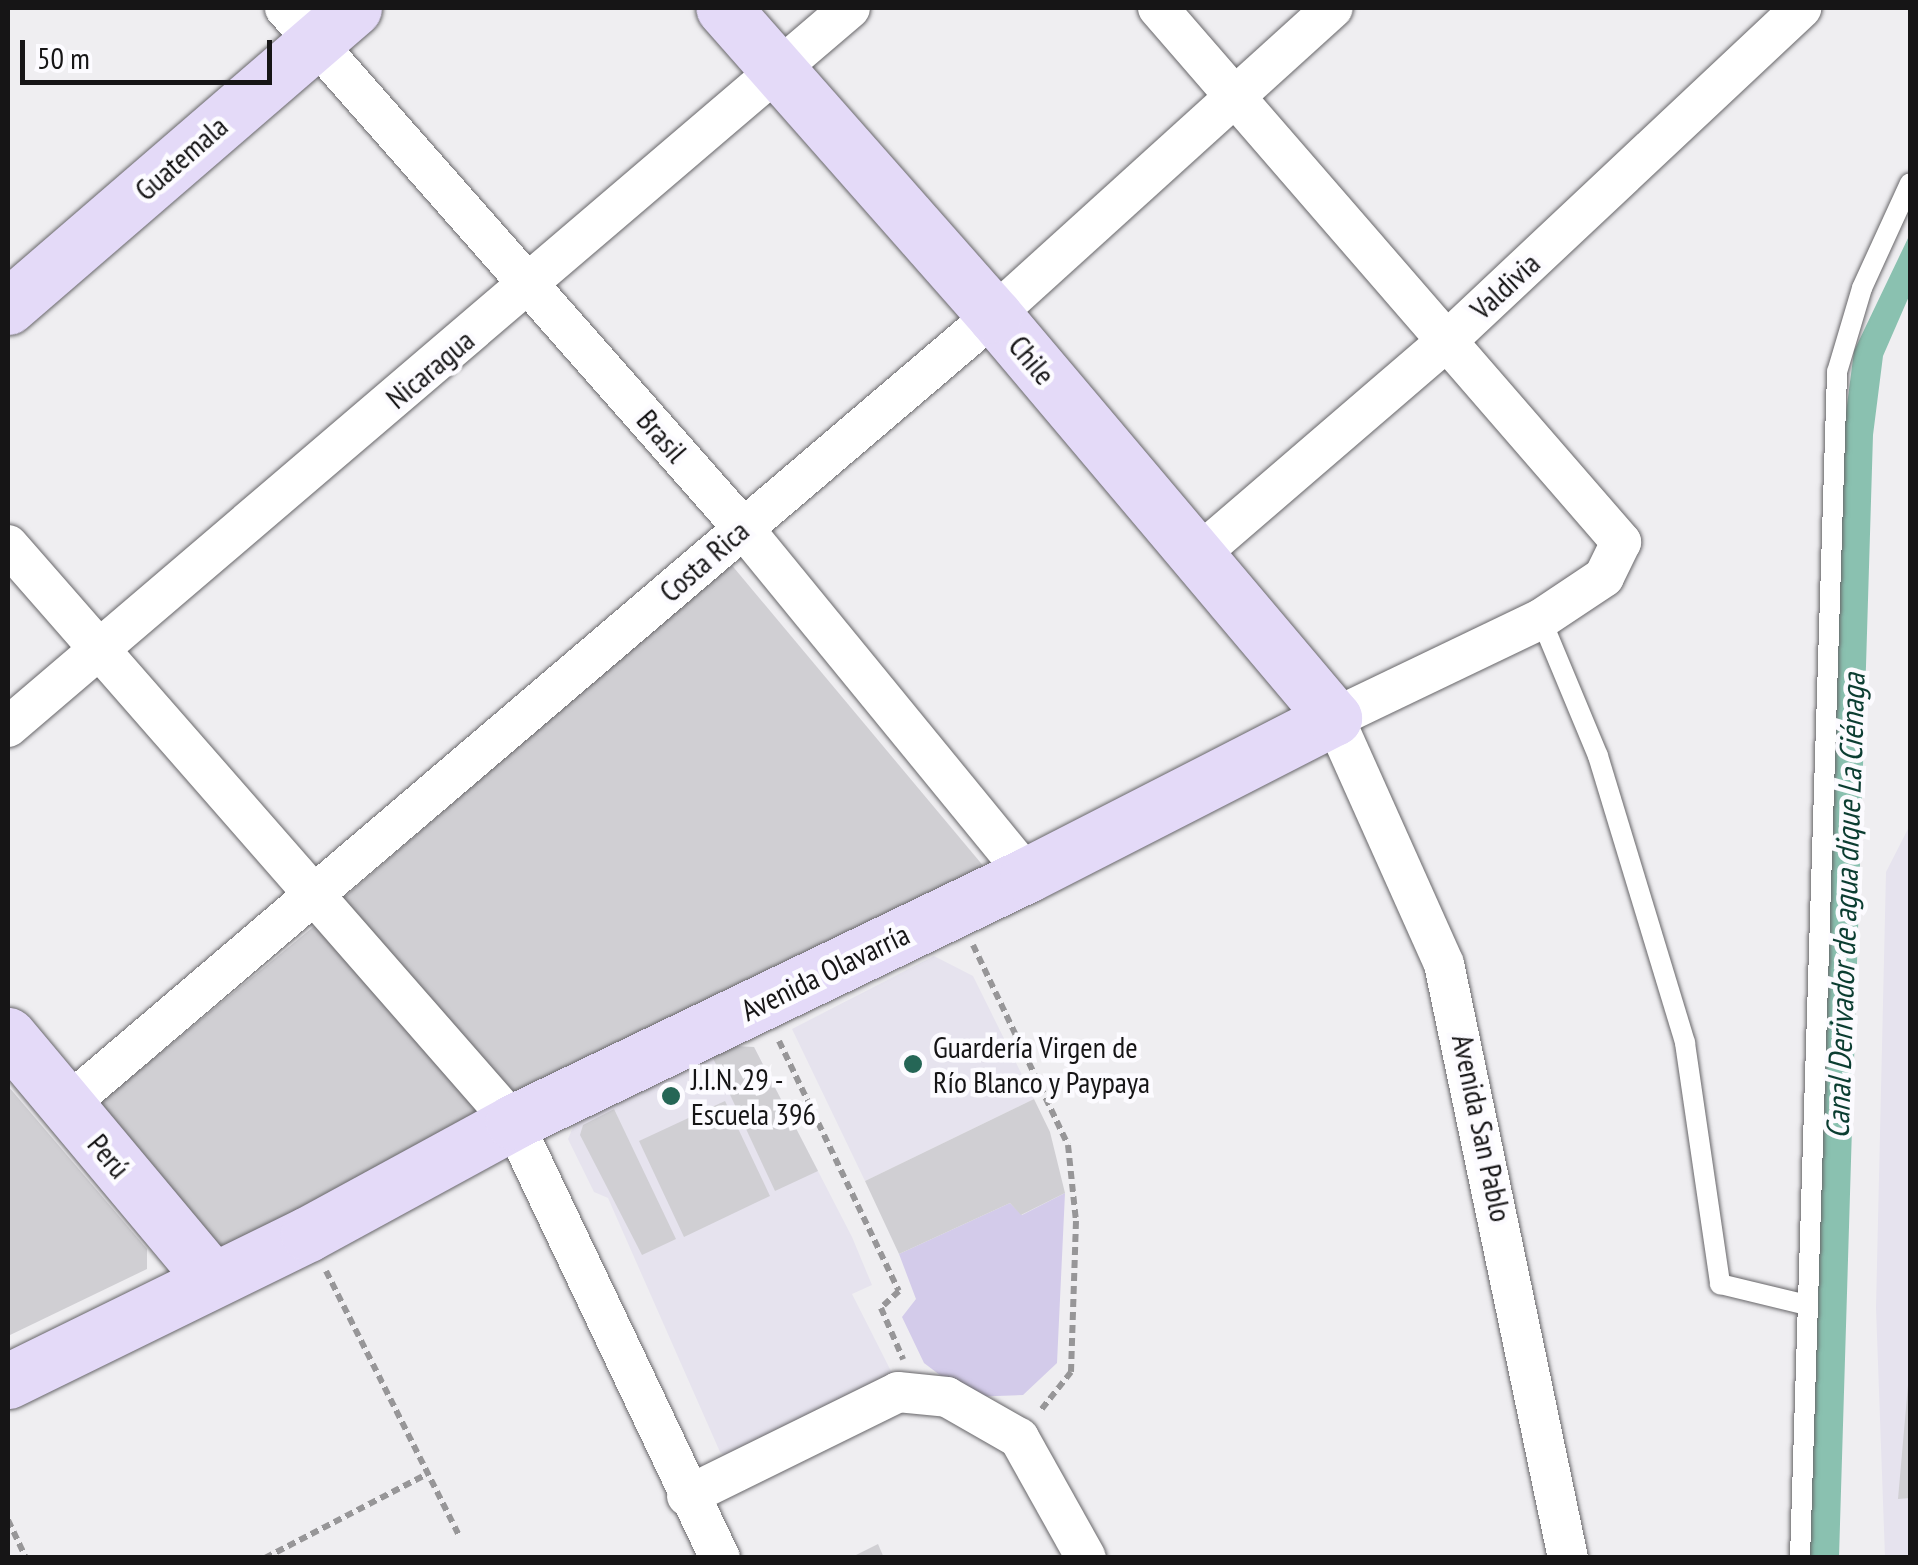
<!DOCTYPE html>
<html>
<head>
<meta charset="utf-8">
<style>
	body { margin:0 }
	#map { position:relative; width:1918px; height:1565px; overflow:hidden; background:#efeef1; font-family:"PT Sans Narrow",sans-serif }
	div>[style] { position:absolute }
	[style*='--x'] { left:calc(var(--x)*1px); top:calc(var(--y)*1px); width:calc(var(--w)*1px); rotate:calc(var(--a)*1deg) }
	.built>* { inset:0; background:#e6e3ee }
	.green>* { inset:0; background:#d3cbea }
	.water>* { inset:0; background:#8ac1b0 }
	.building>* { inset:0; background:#d0cfd3 }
	.path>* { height:6px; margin-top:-3px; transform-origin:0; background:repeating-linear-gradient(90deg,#979698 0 8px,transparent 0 13px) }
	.roads { filter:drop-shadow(0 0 2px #676669) drop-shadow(0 0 2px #676669) }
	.lane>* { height:20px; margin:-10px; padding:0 10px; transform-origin:10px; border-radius:10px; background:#fff }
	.street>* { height:40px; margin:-20px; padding:0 20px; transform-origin:20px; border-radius:20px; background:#fff }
	.secondary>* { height:55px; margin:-27.5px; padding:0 27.5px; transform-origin:27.5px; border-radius:27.5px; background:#e4daf8 }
	.dots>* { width:28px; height:28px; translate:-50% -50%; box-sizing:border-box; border:5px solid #fcfbff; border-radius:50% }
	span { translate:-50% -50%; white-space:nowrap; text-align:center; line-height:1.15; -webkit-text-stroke:9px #fcfbff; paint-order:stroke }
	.street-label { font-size:30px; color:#161516 }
	.poi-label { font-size:30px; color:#161516 }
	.left { translate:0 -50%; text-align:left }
	.water-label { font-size:32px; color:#0b3d31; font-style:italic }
	.frame { position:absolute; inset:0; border:10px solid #161516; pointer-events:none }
	.scale { position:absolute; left:20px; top:40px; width:252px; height:45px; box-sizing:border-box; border:5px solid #161516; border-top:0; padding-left:12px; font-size:30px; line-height:35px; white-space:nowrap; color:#161516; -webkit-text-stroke:8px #fcfbff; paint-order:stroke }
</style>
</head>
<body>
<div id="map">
	<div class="built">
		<i style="clip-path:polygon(1910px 825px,1910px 1557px,1885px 1557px,1876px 1308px,1886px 872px)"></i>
		<i style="clip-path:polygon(934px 956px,973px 976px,1034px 1099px,865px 1181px,792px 1029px)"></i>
		<i style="clip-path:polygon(732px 1046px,754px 1047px,852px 1237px,872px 1285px,852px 1294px,895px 1379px,729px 1458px,720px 1452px,608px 1198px,594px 1192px,568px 1139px,576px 1120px)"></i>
	</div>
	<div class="green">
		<i style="clip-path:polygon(1065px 1193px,1057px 1363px,1023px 1395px,969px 1397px,924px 1363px,902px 1317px,916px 1299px,899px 1254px,1010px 1203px,1022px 1215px)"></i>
	</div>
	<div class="water">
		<i style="clip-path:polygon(1910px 234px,1910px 294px,1883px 356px,1873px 435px,1839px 1557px,1808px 1558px,1843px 436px,1854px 351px)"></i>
	</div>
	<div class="building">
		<i style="clip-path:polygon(730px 563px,985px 868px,517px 1107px,340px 901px)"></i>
		<i style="clip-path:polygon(318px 923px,488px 1123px,216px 1262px,91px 1110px)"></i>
		<i style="clip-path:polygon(732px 1046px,754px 1047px,818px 1171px,775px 1191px,712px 1056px)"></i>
		<i style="clip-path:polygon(8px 1086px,147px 1249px,147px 1269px,8px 1336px)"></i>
		<i style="clip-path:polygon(1034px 1099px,1050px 1132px,1065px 1193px,1021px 1215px,1010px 1203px,899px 1254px,865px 1181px)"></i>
		<i style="clip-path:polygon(725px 1101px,770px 1196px,684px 1237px,639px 1141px)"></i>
		<i style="clip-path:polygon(614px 1109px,676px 1239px,642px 1255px,580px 1135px,583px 1125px)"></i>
		<i style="clip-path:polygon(1908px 1385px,1910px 1498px,1898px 1499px)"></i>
		<i style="clip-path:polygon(878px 1544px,884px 1558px,850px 1558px)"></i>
	</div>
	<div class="path">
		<i style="--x:973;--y:945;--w:221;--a:64.6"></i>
		<i style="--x:1068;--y:1145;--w:76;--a:84"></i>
		<i style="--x:1076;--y:1221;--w:151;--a:91.9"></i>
		<i style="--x:1071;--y:1372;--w:48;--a:128.3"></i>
		<i style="--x:779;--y:1041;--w:277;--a:64.4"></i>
		<i style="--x:899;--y:1291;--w:25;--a:137"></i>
		<i style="--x:881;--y:1308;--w:56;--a:66.7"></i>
		<i style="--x:326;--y:1271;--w:297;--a:63.3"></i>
		<i style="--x:8;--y:1520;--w:42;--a:64.7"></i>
		<i style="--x:265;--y:1558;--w:182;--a:-27.4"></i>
	</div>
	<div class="roads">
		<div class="lane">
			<i style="--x:1541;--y:619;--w:148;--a:67.4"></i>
			<i style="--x:1598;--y:756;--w:300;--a:73.1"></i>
			<i style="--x:1685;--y:1043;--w:244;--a:81.7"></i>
			<i style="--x:1720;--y:1284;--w:89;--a:13.6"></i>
			<i style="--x:1800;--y:1558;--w:1187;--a:-88.21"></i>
			<i style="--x:1837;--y:372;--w:88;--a:-73.4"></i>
			<i style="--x:1862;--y:288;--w:115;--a:-65.4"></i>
		</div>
		<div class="street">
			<i style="--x:285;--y:8;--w:693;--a:48.63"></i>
			<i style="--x:743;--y:528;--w:448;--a:50.7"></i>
			<i style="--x:1158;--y:8;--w:707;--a:49.07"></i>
			<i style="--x:1621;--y:542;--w:39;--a:116"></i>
			<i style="--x:1604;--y:577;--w:76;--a:146.3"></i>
			<i style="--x:1541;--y:619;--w:229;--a:154.4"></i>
			<i style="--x:1334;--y:718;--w:269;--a:65.9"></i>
			<i style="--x:1444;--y:964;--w:607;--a:78.21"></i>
			<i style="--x:8;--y:545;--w:767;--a:48.81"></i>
			<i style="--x:513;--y:1122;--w:483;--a:64.6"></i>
			<i style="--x:1198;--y:555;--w:333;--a:-40.7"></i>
			<i style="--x:1450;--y:338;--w:482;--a:-43.2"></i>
			<i style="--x:8;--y:727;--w:1107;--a:-40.49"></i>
			<i style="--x:67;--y:1105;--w:1218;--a:-40.44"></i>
			<i style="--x:994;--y:315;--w:457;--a:-42.2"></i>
			<i style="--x:687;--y:1496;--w:235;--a:-26.2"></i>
			<i style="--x:898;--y:1392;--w:49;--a:5.8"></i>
			<i style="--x:947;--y:1397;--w:83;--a:29.7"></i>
			<i style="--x:1019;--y:1438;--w:137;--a:60.8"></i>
		</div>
		<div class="secondary">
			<i style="--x:8;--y:307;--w:457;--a:-40.8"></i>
			<i style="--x:8;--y:1035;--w:315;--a:50.1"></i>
			<i style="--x:8;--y:1381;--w:334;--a:-26.1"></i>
			<i style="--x:308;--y:1234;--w:234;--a:-28.6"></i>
			<i style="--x:513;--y:1122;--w:570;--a:-25.67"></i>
			<i style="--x:1027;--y:875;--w:345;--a:-27.1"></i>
			<i style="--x:1334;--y:718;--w:527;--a:-130.15"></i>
			<i style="--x:994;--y:315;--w:409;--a:-131.4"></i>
		</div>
	</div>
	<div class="dots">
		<i style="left:913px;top:1064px;background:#256656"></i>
		<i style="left:671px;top:1096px;background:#256656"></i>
	</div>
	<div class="street-label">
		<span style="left:181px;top:158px;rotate:-41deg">Guatemala</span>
		<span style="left:1505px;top:286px;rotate:-43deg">Valdivia</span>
		<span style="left:1032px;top:360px;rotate:50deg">Chile</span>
		<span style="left:430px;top:369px;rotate:-40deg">Nicaragua</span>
		<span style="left:662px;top:436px;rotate:49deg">Brasil</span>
		<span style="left:704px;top:561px;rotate:-41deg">Costa Rica</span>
		<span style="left:825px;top:972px;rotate:-26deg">Avenida Olavarría</span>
		<span style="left:1482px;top:1128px;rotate:78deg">Avenida San Pablo</span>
		<span style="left:109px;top:1156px;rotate:50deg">Perú</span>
	</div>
	<div class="poi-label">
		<span class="left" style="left:933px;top:1064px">Guardería Virgen de<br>Río Blanco y Paypaya</span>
		<span class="left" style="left:691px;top:1096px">J.I.N. 29 -<br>Escuela 396</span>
	</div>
	<div class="water-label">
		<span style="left:1845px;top:906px;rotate:-88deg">Canal Derivador de agua dique La Ciénaga</span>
	</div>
	<div class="frame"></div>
	<div class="scale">50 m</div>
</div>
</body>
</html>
